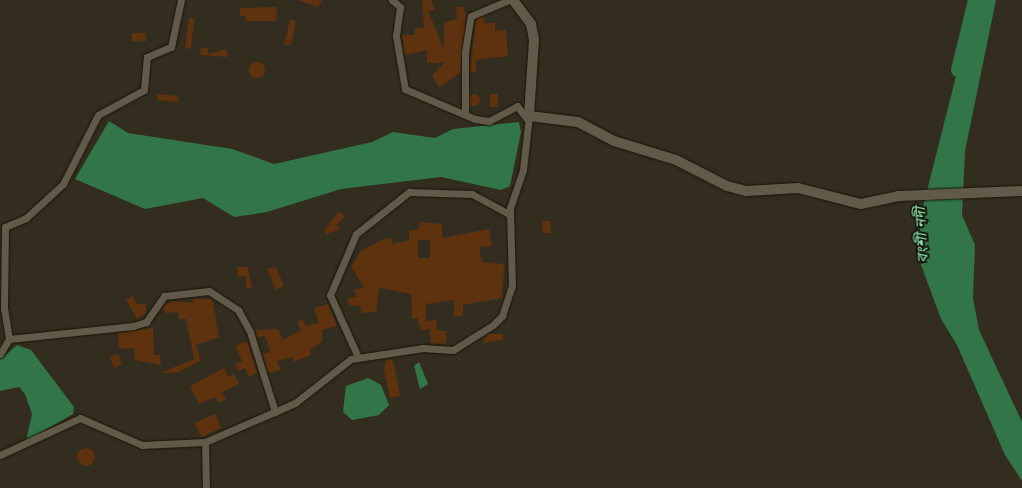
<!DOCTYPE html>
<html>
<head>
<meta charset="utf-8">
<style>
	body { margin:0 }
	#map { position:relative; width:1022px; height:488px; overflow:hidden; background:#332d1f; font-family:"Work Sans","Noto Sans Bengali",sans-serif }
	div>[style] { position:absolute }
	[style*='--x'] { left:calc(var(--x)*1px); top:calc(var(--y)*1px); width:calc(var(--w)*1px); rotate:calc(var(--a)*1deg) }
	.water>* { inset:0; background:#327548 }
	.river>* { height:14px; margin:-7px; padding:0 7px; transform-origin:7px; border-radius:7px; background:#327548 }
	.building>* { inset:0; background:#5e320f }
	.round { border-radius:50% }
	.roads { filter:drop-shadow(0 0 1px #1a1508) drop-shadow(0 0 1px #1a1508) }
	.street>* { height:7px; margin:-3.5px; padding:0 3.5px; transform-origin:3.5px; border-radius:3.5px; background:#615a4b }
	.secondary>* { height:10px; margin:-5px; padding:0 5px; transform-origin:5px; border-radius:5px; background:#615a4b }
	span { translate:-50% -50%; white-space:nowrap; text-align:center; line-height:1.15; -webkit-text-stroke:4px #18150f; paint-order:stroke }
	.water-label { font-size:15px; color:#8ae8a6; font-style:italic }
</style>
</head>
<body>
<div id="map">
	<div class="water">
		<i style="clip-path:polygon(972px 0,996px 0,965px 151px,962px 215px,975px 245px,973px 298px,979px 330px,1022px 422px,1022px 481px,1005px 455px,957px 345px,941px 319px,920px 262px,918px 226px,968px 29px)"></i>
		<i style="clip-path:polygon(109px 121px,128px 133px,232px 149px,274px 164px,372px 142px,393px 132px,435px 138px,453px 129px,519px 122px,521px 132px,510px 186px,501px 190px,441px 177px,341px 189px,267px 212px,234px 217px,203px 198px,145px 209px,75px 179px)"></i>
		<i style="clip-path:polygon(17px 345px,31px 350px,74px 407px,73px 414px,26px 441px,32px 414px,25px 394px,19px 387px,0 391px,0 360px)"></i>
		<i style="clip-path:polygon(419px 362px,428px 384px,420px 389px,414px 366px)"></i>
		<i style="clip-path:polygon(368px 378px,381px 385px,389px 405px,379px 415px,352px 420px,343px 412px,346px 386px)"></i>
	</div>
	<div class="river">
		<i style="--x:958;--y:70;--w:72;--a:-76.3"></i>
	</div>
	<div class="building">
		<i style="clip-path:polygon(298px 0,322px 0,318px 7px)"></i>
		<i style="clip-path:polygon(422px 0,431px 0,435px 10px,428px 11px,444px 49px,444px 23px,457px 19px,456px 7px,463px 7px,466px 15px,460px 73px,439px 87px,432px 76px,444px 63px,427px 63px,427px 50px,405px 55px,402px 35px,415px 35px,415px 28px,424px 28px)"></i>
		<i style="clip-path:polygon(277px 7px,276px 21px,246px 21px,246px 16px,240px 16px,240px 8px)"></i>
		<i style="clip-path:polygon(484px 16px,484px 23px,495px 23px,495px 31px,506px 30px,508px 56px,476px 60px,476px 72px,470px 72px,476px 20px)"></i>
		<i style="clip-path:polygon(189px 18px,194px 19px,191px 49px,185px 48px)"></i>
		<i style="clip-path:polygon(290px 19px,296px 21px,291px 45px,284px 45px)"></i>
		<i style="clip-path:polygon(132px 33px,146px 33px,146px 41px,132px 41px)"></i>
		<i style="clip-path:polygon(201px 48px,208px 48px,208px 54px,226px 49px,228px 57px,200px 55px)"></i>
		<i class="round" style="left:249px;top:62px;width:16px;height:16px"></i>
		<i style="clip-path:polygon(157px 94px,177px 96px,178px 102px,157px 100px)"></i>
		<i style="clip-path:polygon(490px 94px,498px 94px,498px 107px,490px 107px)"></i>
		<i class="round" style="left:468px;top:94px;width:12px;height:12px"></i>
		<i style="clip-path:polygon(339px 211px,345px 217px,336px 225px,340px 229px,327px 234px,324px 231px)"></i>
		<i style="clip-path:polygon(542px 221px,550px 221px,551px 233px,543px 233px)"></i>
		<i style="clip-path:polygon(evenodd,420px 222px,442px 224px,442px 238px,489px 229px,492px 246px,479px 247px,482px 262px,504px 264px,502px 298px,463px 305px,463px 316px,454px 316px,454px 300px,426px 304px,426px 321px,436px 320px,437px 331px,446px 331px,446px 344px,431px 343px,430px 329px,421px 330px,417px 318px,412px 319px,411px 294px,379px 288px,376px 312px,361px 313px,361px 307px,349px 305px,348px 298px,356px 297px,355px 289px,365px 288px,351px 267px,361px 251px,384px 239px,392px 239px,392px 244px,409px 240px,409px 230px,418px 230px,420px 222px,418px 240px,430px 240px,430px 258px,418px 258px,418px 240px)"></i>
		<i style="clip-path:polygon(237px 267px,248px 267px,252px 288px,246px 289px,246px 276px,238px 277px)"></i>
		<i style="clip-path:polygon(276px 267px,284px 286px,276px 290px,267px 269px)"></i>
		<i style="clip-path:polygon(133px 296px,137px 304px,146px 304px,146px 313px,137px 319px,126px 299px)"></i>
		<i style="clip-path:polygon(193px 299px,212px 299px,219px 337px,196px 345px,201px 360px,177px 373px,160px 373px,194px 359px,186px 319px,179px 319px,178px 312px,165px 313px,163px 307px,173px 301px,193px 303px)"></i>
		<i style="clip-path:polygon(328px 304px,337px 326px,322px 330px,322px 342px,310px 350px,311px 355px,294px 362px,293px 357px,277px 361px,281px 370px,268px 373px,262px 354px,270px 352px,267px 341px,264px 336px,257px 337px,256px 330px,278px 329px,283px 340px,301px 330px,297px 322px,302px 319px,306px 326px,319px 323px,314px 308px)"></i>
		<i style="clip-path:polygon(153px 328px,154px 355px,160px 355px,161px 365px,135px 360px,134px 348px,119px 349px,118px 333px)"></i>
		<i style="clip-path:polygon(488px 334px,503px 334px,503px 340px,482px 343px)"></i>
		<i style="clip-path:polygon(247px 341px,257px 373px,249px 377px,245px 368px,238px 371px,235px 364px,242px 361px,235px 346px)"></i>
		<i style="clip-path:polygon(118px 354px,122px 364px,114px 368px,110px 357px)"></i>
		<i style="clip-path:polygon(393px 359px,400px 396px,390px 398px,384px 370px,386px 360px)"></i>
		<i style="clip-path:polygon(224px 368px,228px 377px,234px 374px,239px 384px,222px 392px,226px 399px,218px 403px,215px 397px,199px 404px,190px 386px)"></i>
		<i style="clip-path:polygon(215px 414px,221px 428px,202px 437px,194px 423px)"></i>
		<i class="round" style="left:77px;top:448px;width:18px;height:18px"></i>
	</div>
	<div class="roads">
		<div class="street">
			<i style="--x:392;--y:0;--w:11;--a:41"></i>
			<i style="--x:400;--y:7;--w:29;--a:98"></i>
			<i style="--x:396;--y:36;--w:54;--a:80.4"></i>
			<i style="--x:405;--y:89;--w:76;--a:23.2"></i>
			<i style="--x:475;--y:119;--w:14;--a:8"></i>
			<i style="--x:489;--y:121;--w:32;--a:-28"></i>
			<i style="--x:517;--y:106;--w:16;--a:52"></i>
			<i style="--x:465;--y:112;--w:60;--a:-90"></i>
			<i style="--x:465;--y:52;--w:36;--a:-81"></i>
			<i style="--x:471;--y:16;--w:41;--a:-22.8"></i>
			<i style="--x:9;--y:339;--w:125;--a:-6"></i>
			<i style="--x:133;--y:326;--w:14;--a:-17"></i>
			<i style="--x:146;--y:322;--w:32;--a:-55"></i>
			<i style="--x:164;--y:296;--w:45;--a:-6.3"></i>
			<i style="--x:209;--y:291;--w:35;--a:33"></i>
			<i style="--x:238;--y:310;--w:25;--a:61"></i>
			<i style="--x:250;--y:332;--w:84;--a:72.6"></i>
			<i style="--x:0;--y:354;--w:17;--a:-59"></i>
			<i style="--x:9;--y:339;--w:30;--a:-99"></i>
			<i style="--x:4;--y:309;--w:82;--a:-89.3"></i>
			<i style="--x:5;--y:227;--w:23;--a:-23"></i>
			<i style="--x:26;--y:218;--w:50;--a:-42.6"></i>
			<i style="--x:63;--y:184;--w:77;--a:-63.1"></i>
			<i style="--x:98;--y:115;--w:52;--a:-28.5"></i>
			<i style="--x:144;--y:90;--w:33;--a:-85"></i>
			<i style="--x:147;--y:57;--w:26;--a:-23"></i>
			<i style="--x:171;--y:47;--w:48;--a:-78"></i>
			<i style="--x:358;--y:357;--w:68;--a:-114.3"></i>
			<i style="--x:330;--y:295;--w:66;--a:-66.9"></i>
			<i style="--x:356;--y:234;--w:68;--a:-38.4"></i>
			<i style="--x:409;--y:192;--w:63;--a:1.8"></i>
			<i style="--x:472;--y:194;--w:42;--a:28.4"></i>
			<i style="--x:205;--y:442;--w:46;--a:88.8"></i>
			<i style="--x:0;--y:455;--w:88;--a:-24.8"></i>
			<i style="--x:80;--y:418;--w:68;--a:23.5"></i>
			<i style="--x:142;--y:445;--w:63;--a:-2.7"></i>
			<i style="--x:205;--y:442;--w:98;--a:-23.4"></i>
			<i style="--x:295;--y:403;--w:71;--a:-38.2"></i>
			<i style="--x:351;--y:359;--w:73;--a:-8.7"></i>
			<i style="--x:423;--y:348;--w:30;--a:4"></i>
			<i style="--x:453;--y:350;--w:47;--a:-32"></i>
			<i style="--x:493;--y:325;--w:13;--a:-45"></i>
			<i style="--x:502;--y:316;--w:32;--a:-72"></i>
			<i style="--x:512;--y:286;--w:78;--a:-91.5"></i>
			<i style="--x:510;--y:208;--w:40;--a:-71.1"></i>
			<i style="--x:523;--y:170;--w:54;--a:-83.7"></i>
		</div>
		<div class="secondary">
			<i style="--x:513;--y:0;--w:30;--a:53"></i>
			<i style="--x:531;--y:24;--w:16;--a:79"></i>
			<i style="--x:534;--y:40;--w:76;--a:93.8"></i>
			<i style="--x:529;--y:116;--w:49;--a:7"></i>
			<i style="--x:578;--y:122;--w:41;--a:27.8"></i>
			<i style="--x:614;--y:141;--w:65;--a:17"></i>
			<i style="--x:676;--y:160;--w:57;--a:27"></i>
			<i style="--x:727;--y:186;--w:20;--a:15"></i>
			<i style="--x:746;--y:191;--w:52;--a:-3.3"></i>
			<i style="--x:798;--y:188;--w:65;--a:14.3"></i>
			<i style="--x:861;--y:204;--w:38;--a:-12"></i>
			<i style="--x:898;--y:196;--w:124;--a:-2.3"></i>
		</div>
	</div>
	<div class="water-label">
		<span style="left:922px;top:235px;rotate:-93deg">বংশী নদী</span>
	</div>
</div>
</body>
</html>
